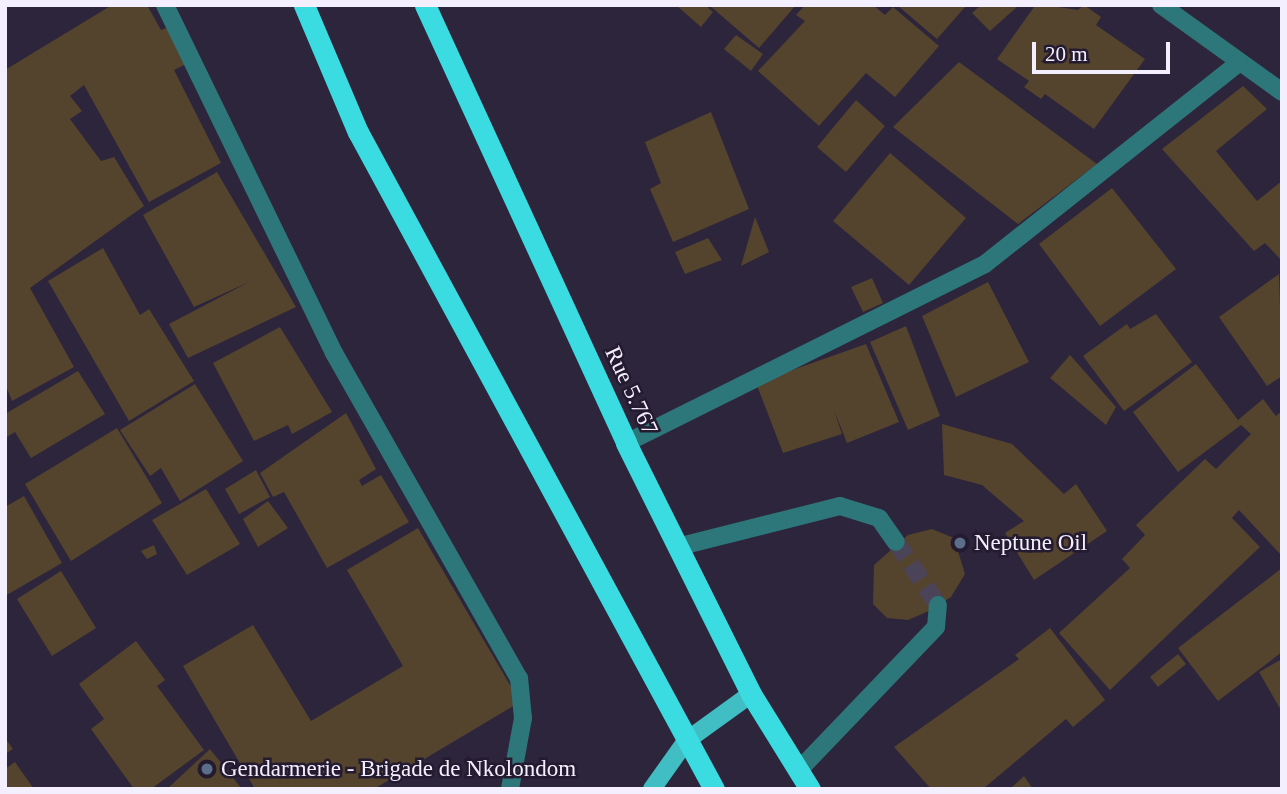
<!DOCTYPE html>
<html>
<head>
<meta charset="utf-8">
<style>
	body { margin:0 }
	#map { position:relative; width:1287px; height:794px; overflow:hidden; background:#2d253b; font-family:"Times New Roman",serif }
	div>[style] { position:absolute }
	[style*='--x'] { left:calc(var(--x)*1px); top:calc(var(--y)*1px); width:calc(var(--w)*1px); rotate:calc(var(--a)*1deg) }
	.building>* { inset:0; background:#54432d }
	.minor-tunnel>* { height:18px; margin-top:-9px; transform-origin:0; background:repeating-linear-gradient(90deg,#4b4358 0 18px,transparent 0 27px) }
	.minor>* { height:18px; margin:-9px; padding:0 9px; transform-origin:9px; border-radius:9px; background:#2d7679 }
	.major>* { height:18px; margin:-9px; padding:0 9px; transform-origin:9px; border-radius:9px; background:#40bec3 }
	.highway>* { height:21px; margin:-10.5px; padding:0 10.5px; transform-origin:10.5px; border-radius:10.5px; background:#3bdbe2 }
	.dots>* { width:19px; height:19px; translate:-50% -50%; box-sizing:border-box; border:4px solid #241b30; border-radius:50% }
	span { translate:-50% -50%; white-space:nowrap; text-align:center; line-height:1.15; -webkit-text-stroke:5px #241b30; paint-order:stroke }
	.street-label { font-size:23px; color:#f4effe }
	.poi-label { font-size:23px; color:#f4effe }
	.left { translate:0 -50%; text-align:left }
	.frame { position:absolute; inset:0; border:7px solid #f4effe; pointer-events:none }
	.scale { position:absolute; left:1032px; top:42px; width:138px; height:32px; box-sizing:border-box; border:4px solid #f4effe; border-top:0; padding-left:9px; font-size:21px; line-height:24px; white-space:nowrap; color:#f4effe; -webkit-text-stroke:5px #241b30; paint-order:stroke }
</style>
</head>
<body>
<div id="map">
	<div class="building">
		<i style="clip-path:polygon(112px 5px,147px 5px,161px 30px,169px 27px,188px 63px,174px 70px,221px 163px,149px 202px,84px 85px,70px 96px,82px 111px,70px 119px,101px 161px,114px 157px,144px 206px,30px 288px,74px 367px,12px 401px,5px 384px,5px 70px)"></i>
		<i style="clip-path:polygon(676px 5px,705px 5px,713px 12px,701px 27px)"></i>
		<i style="clip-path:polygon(709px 5px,796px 5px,759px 48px)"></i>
		<i style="clip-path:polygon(805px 5px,873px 5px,885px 15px,893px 7px,939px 46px,895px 97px,866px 73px,819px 126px,758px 71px,805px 21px,796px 15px)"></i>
		<i style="clip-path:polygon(897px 5px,963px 5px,965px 7px,937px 39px)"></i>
		<i style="clip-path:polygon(981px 5px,1019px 5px,990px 31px,972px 13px)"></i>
		<i style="clip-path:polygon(1045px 5px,1078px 10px,1084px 5px,1101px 17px,1096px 25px,1145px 59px,1094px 129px,1045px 94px,1041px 99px,1024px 87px,1029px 81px,997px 59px,1034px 7px)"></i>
		<i style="clip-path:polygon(736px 35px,763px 54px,751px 71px,724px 49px)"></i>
		<i style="clip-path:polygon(959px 62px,1097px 164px,1018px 224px,893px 127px)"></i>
		<i style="clip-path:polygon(1243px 86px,1267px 109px,1216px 151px,1257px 201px,1282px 181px,1282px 261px,1265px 243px,1254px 251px,1162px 149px)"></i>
		<i style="clip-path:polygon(856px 100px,885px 126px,846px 172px,817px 147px)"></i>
		<i style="clip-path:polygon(711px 112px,749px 209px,673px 242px,650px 189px,661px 183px,645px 142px)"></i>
		<i style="clip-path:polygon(890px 153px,966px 218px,909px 285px,833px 221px)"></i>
		<i style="clip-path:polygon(217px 172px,296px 307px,188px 358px,169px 324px,249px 282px,194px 307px,143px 215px)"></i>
		<i style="clip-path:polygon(1112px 188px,1176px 269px,1100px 326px,1039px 244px)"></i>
		<i style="clip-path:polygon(755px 217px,769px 252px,741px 266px)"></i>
		<i style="clip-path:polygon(708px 238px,722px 260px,685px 274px,675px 252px)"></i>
		<i style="clip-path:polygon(103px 248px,140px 315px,149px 309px,194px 381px,129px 421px,48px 281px)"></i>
		<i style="clip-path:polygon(1279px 274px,1282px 376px,1267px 386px,1219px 317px)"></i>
		<i style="clip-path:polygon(872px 278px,883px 303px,863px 312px,851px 287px)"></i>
		<i style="clip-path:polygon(988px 282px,1029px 362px,956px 397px,922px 316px)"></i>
		<i style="clip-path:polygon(1156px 314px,1192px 362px,1124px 411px,1083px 356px,1127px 324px,1130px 329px)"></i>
		<i style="clip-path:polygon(906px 326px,940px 416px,908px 430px,870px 342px)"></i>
		<i style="clip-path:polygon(280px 327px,332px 412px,292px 434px,288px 425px,254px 441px,213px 363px)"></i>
		<i style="clip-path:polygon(866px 344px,899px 422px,847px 443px,834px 410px,842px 434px,783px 453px,756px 383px)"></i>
		<i style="clip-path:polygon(1070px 355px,1116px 407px,1106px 425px,1050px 378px)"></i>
		<i style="clip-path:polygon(1196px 364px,1238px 420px,1263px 399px,1276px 416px,1282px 411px,1282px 556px,1239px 510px,1232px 518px,1260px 547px,1110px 690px,1059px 633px,1130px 568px,1122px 559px,1145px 535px,1136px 525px,1205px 459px,1216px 469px,1251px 434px,1241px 425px,1178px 472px,1133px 412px)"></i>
		<i style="clip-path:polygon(78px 371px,105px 414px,31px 458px,15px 432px,5px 438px,5px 414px)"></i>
		<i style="clip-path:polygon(195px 384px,243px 461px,180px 501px,161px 468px,150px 476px,120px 430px)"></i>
		<i style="clip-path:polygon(346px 413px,376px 469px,359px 480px,362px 486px,381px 475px,409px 522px,327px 568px,284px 492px,273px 497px,260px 473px)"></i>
		<i style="clip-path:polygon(942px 424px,1012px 444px,1064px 494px,1076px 484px,1107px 531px,1034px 580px,1005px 533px,1024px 521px,982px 485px,944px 475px)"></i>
		<i style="clip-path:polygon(117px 428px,162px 503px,71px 561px,25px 484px)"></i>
		<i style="clip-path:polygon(256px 470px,270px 497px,239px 514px,225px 489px)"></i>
		<i style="clip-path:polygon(206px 489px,240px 544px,187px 575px,152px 520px)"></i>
		<i style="clip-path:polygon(24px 496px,62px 563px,5px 596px,5px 507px)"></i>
		<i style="clip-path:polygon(268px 501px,288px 528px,258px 547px,243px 519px)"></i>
		<i style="clip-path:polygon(418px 528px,520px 702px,374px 789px,255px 789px,183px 666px,253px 625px,311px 721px,403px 666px,347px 570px)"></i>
		<i style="clip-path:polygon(932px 529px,954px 538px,965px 574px,951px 597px,929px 611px,908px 620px,887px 618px,873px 604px,874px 565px,908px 535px)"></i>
		<i style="clip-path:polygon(154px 545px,157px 554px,147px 559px,141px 551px)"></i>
		<i style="clip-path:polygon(1282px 568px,1282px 652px,1218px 701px,1178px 648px)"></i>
		<i style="clip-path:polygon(61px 571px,96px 628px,52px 656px,17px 599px)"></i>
		<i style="clip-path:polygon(1050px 628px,1105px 700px,1073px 727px,1066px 719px,983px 789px,931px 789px,894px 747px,1019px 659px,1015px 655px)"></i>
		<i style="clip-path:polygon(136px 641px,165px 680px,157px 686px,204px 750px,151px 789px,134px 789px,91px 729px,104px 719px,79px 684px)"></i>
		<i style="clip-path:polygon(1178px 654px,1186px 664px,1158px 687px,1150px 677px)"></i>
		<i style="clip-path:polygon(1282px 659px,1282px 712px,1259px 672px)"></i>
		<i style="clip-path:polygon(5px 738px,13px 749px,5px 754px)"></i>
		<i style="clip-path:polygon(210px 749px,242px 789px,167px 789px)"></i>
		<i style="clip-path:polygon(15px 762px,34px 789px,5px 789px,5px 769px)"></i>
		<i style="clip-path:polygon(1024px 776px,1033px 789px,1010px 789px)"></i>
	</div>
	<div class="minor-tunnel">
		<i style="--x:896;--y:542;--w:76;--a:56.3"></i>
	</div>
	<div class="minor">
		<i style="--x:165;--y:5;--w:387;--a:64.1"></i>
		<i style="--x:334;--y:353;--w:374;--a:60.4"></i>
		<i style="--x:519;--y:678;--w:40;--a:84.3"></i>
		<i style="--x:523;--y:718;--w:72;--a:100.4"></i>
		<i style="--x:1161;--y:5;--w:149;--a:35.7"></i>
		<i style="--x:626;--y:443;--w:401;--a:-26.5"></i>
		<i style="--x:985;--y:264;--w:324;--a:-38.4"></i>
		<i style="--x:677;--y:547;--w:168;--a:-14.1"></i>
		<i style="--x:840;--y:506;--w:41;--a:17.1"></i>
		<i style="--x:879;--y:518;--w:29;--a:55"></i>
		<i style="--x:799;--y:770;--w:198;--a:-46.2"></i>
		<i style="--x:936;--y:627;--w:22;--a:-85"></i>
	</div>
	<div class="major">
		<i style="--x:652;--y:789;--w:59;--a:-54.7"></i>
		<i style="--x:686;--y:741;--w:80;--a:-35.9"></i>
	</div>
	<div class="highway">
		<i style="--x:304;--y:5;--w:138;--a:67"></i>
		<i style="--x:358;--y:132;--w:747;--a:61.55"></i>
		<i style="--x:425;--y:5;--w:482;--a:65.3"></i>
		<i style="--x:626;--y:443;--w:280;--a:63.5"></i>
		<i style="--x:751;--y:694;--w:112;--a:58.2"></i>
	</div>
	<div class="dots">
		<i style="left:960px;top:543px;background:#5c6f8a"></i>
		<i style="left:207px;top:769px;background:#5c6f8a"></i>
	</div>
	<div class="street-label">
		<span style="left:631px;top:391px;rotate:65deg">Rue 5.767</span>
	</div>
	<div class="poi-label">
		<span class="left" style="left:974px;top:543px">Neptune Oil</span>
		<span class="left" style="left:221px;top:769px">Gendarmerie - Brigade de Nkolondom</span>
	</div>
	<div class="frame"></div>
	<div class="scale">20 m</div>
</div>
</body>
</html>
